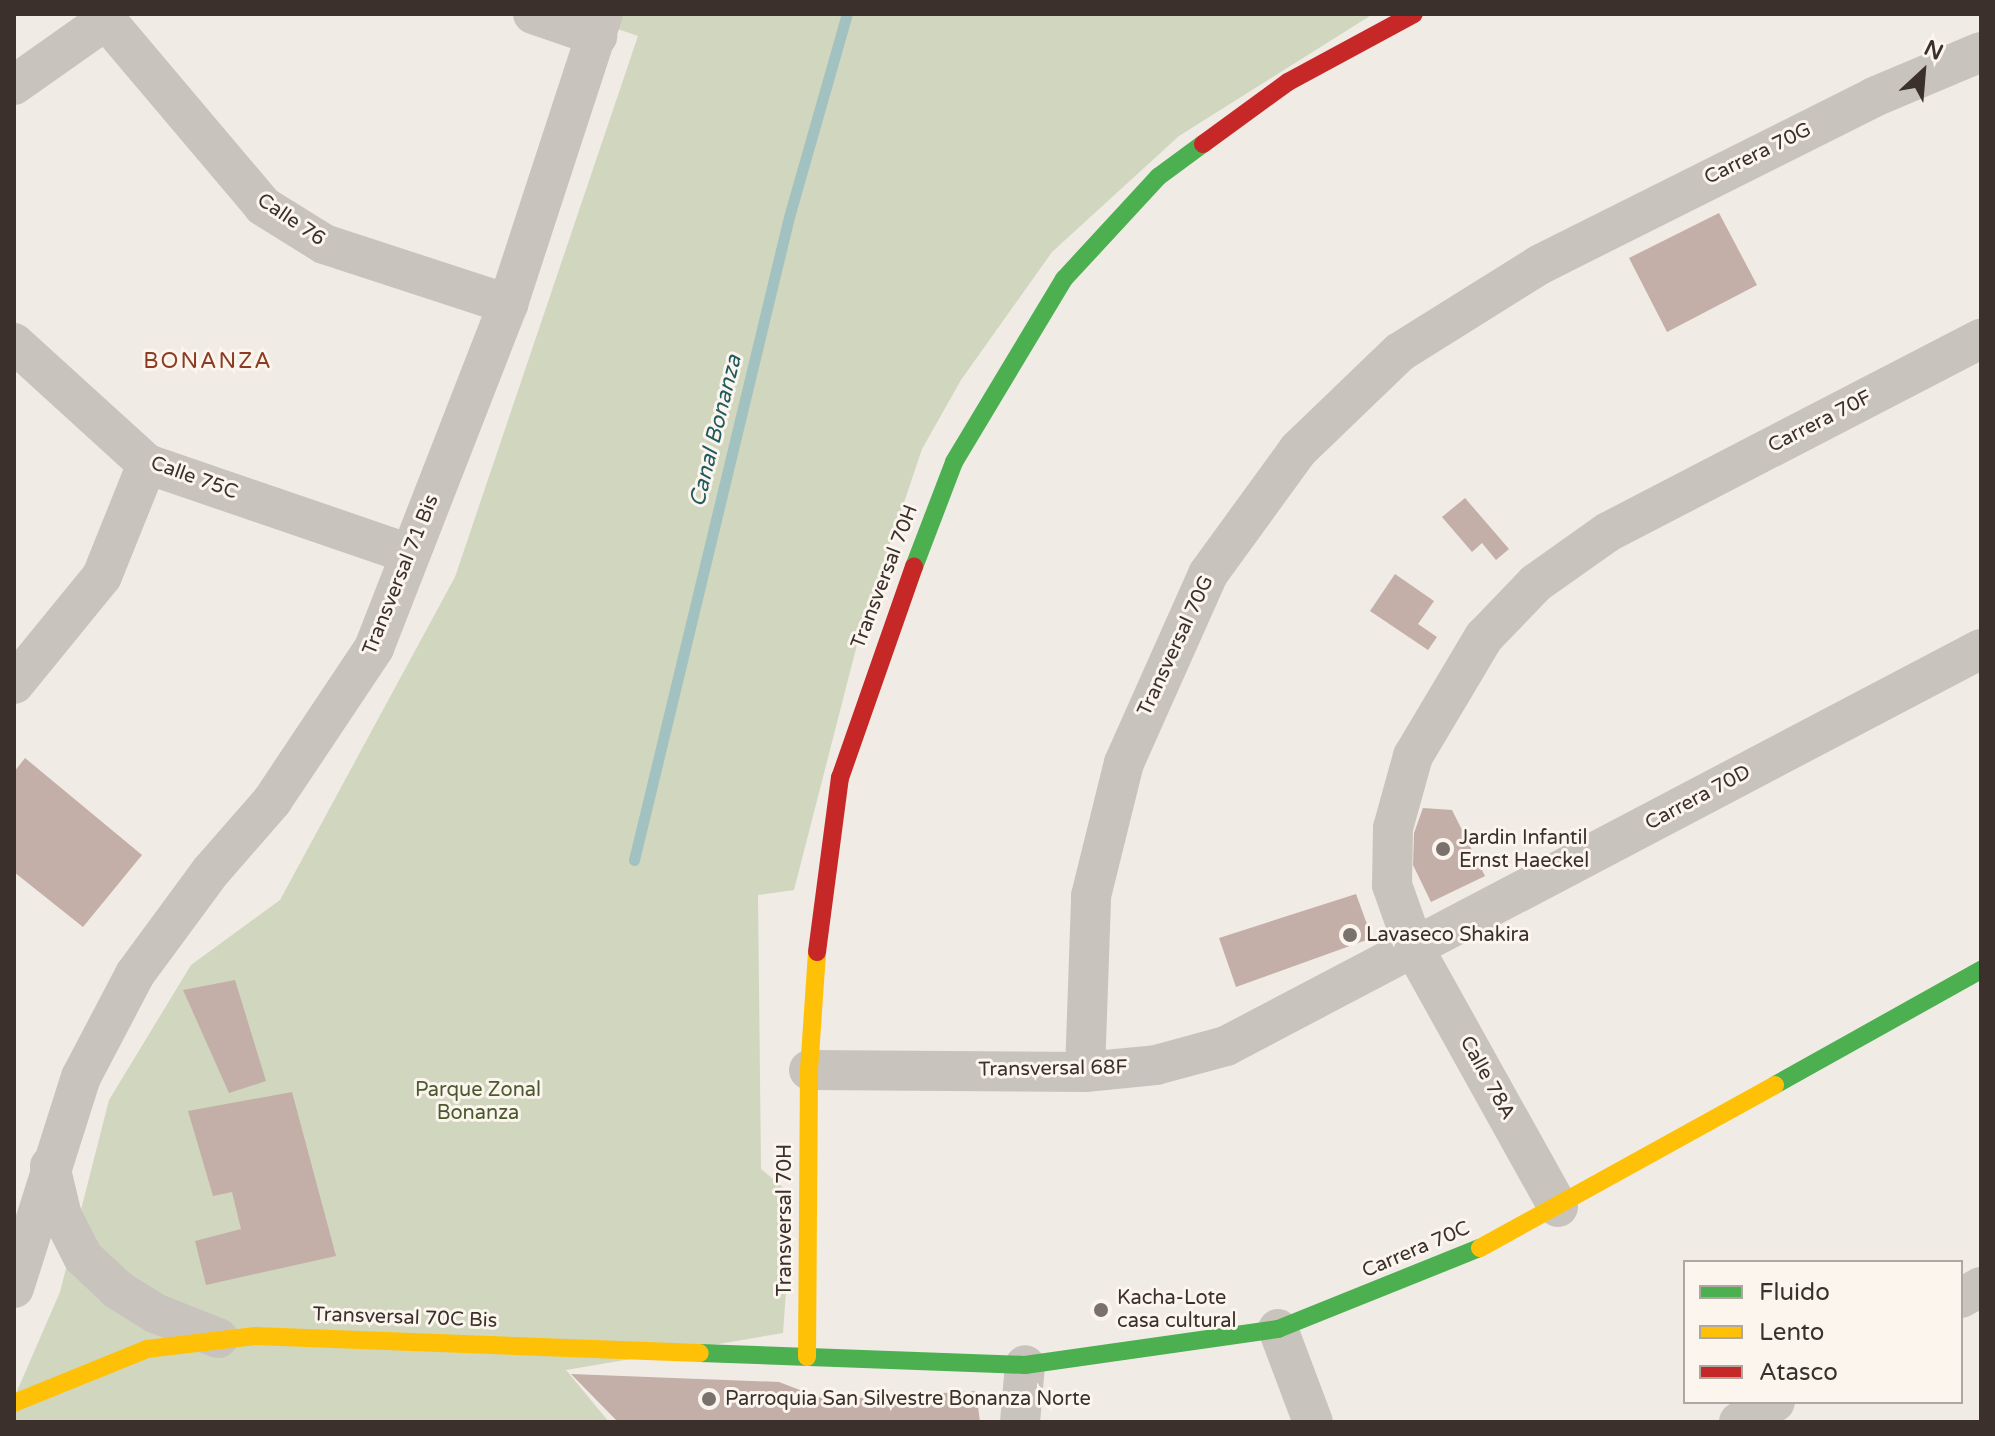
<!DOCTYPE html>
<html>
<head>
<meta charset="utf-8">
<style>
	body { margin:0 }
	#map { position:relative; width:1995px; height:1436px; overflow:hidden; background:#f0ebe5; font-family:"Varela Round",sans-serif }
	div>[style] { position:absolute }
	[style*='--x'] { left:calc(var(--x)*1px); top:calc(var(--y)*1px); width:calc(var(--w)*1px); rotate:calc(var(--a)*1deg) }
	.green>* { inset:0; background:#d1d6bf }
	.stream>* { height:11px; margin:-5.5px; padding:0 5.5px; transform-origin:5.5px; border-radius:5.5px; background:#a1c2c1 }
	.building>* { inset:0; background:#c3afa7 }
	.street>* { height:40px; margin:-20px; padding:0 20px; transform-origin:20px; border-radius:20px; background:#c9c3be }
	.fast>* { height:18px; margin:-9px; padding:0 9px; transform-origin:9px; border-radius:9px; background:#4caf50 }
	.slow>* { height:18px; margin:-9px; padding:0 9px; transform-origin:9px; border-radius:9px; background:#ffc107 }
	.jam>* { height:18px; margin:-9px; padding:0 9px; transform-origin:9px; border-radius:9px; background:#c62828 }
	.dots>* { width:22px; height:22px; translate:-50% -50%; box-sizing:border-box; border:4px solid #fbf5ee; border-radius:50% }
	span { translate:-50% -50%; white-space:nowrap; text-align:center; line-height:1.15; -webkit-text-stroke:6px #fbf5ee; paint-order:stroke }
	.street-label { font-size:20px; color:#3b302b }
	.poi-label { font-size:20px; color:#3b302b }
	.left { translate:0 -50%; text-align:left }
	.park-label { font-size:20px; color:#4a5a2e }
	.neighbourhood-label { font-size:22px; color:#8c3b22; letter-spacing:2px }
	.water-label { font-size:22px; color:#1f5a5e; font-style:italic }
	.frame { position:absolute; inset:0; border:16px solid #3b302b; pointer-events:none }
	.legend { position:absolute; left:1683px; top:1260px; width:280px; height:144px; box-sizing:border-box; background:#fbf5ee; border:2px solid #aea6a0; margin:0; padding:10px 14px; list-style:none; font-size:24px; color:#3b302b }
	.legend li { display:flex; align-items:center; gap:16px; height:40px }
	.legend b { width:40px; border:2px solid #aea6a0 }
	.north { position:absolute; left:1883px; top:32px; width:80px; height:80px; -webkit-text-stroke:6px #fbf5ee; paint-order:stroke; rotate:26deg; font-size:22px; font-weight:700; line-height:32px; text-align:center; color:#3b302b }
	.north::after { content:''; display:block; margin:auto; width:28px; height:36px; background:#3b302b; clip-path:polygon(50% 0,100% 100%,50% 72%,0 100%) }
</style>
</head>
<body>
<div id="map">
	<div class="green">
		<i style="clip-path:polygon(574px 14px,1373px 14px,1179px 136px,1052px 252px,961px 380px,922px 449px,860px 633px,794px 890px,758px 895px,761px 1169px,793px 1196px,783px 1333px,566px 1370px,609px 1422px,14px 1422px,14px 1398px,60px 1292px,109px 1100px,191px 965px,280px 900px,455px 577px,638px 36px)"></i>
	</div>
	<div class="stream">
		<i style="--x:634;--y:860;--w:661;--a:-76.45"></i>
		<i style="--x:789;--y:217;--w:211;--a:-74.1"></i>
	</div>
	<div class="building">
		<i style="clip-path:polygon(1719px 213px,1757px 285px,1667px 332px,1629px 258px)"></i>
		<i style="clip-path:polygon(1465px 498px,1509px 549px,1496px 560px,1482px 543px,1472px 552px,1442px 517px)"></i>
		<i style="clip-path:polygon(1395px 574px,1434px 601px,1418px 624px,1437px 637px,1428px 650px,1370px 611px)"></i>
		<i style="clip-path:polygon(25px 758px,142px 855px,83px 927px,14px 872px,14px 772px)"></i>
		<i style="clip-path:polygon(1423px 808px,1452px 810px,1485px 876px,1431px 902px,1413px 865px,1414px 833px)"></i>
		<i style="clip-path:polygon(1356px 894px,1372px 938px,1236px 987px,1219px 938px)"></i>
		<i style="clip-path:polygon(235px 980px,266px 1081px,229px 1093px,183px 990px)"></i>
		<i style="clip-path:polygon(292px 1092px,336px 1256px,206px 1285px,195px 1241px,241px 1229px,232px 1192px,213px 1196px,188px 1111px)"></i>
		<i style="clip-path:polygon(571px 1374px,779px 1382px,826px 1400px,976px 1391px,980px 1422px,618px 1422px)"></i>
	</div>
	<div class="street">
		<i style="--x:101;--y:14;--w:251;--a:49.8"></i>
		<i style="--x:263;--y:206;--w:72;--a:31.9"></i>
		<i style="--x:324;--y:244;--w:194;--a:18.1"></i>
		<i style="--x:533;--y:14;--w:68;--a:19"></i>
		<i style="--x:14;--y:85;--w:113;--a:-35.2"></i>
		<i style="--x:14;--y:343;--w:180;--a:42.3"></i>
		<i style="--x:147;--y:464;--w:278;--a:18.9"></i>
		<i style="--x:14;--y:684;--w:139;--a:-50.8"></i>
		<i style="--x:102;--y:576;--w:121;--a:-68.1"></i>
		<i style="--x:809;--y:1070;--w:276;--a:0.4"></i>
		<i style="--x:1085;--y:1072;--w:71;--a:-5.6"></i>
		<i style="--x:1156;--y:1065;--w:73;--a:-15.2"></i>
		<i style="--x:1226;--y:1046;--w:853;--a:-27.74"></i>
		<i style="--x:1085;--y:1072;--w:176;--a:-88"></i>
		<i style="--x:1091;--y:896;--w:137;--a:-76.1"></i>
		<i style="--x:1124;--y:763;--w:207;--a:-66"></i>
		<i style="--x:1208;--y:574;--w:153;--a:-54"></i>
		<i style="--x:1298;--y:450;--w:141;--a:-43.9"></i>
		<i style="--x:1400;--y:352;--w:164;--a:-32"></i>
		<i style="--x:1539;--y:265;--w:375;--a:-26.6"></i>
		<i style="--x:1874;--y:97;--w:116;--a:-22.8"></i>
		<i style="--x:50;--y:1166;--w:51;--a:76.5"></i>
		<i style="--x:62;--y:1216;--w:46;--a:62.9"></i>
		<i style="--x:83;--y:1257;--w:48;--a:43.3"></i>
		<i style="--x:118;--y:1290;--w:44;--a:31.9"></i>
		<i style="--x:155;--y:1313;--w:68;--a:21.6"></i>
		<i style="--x:1558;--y:1207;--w:294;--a:-119.1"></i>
		<i style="--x:1415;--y:950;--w:69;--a:-109.5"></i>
		<i style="--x:1392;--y:885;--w:57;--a:-89"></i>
		<i style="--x:1393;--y:828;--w:75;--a:-74.5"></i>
		<i style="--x:1413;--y:756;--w:139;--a:-59.2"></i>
		<i style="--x:1484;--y:637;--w:75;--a:-46.1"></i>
		<i style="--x:1536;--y:583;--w:88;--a:-35.3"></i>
		<i style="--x:1608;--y:532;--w:420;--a:-27.4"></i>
		<i style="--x:14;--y:1288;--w:221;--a:-72.4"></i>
		<i style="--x:81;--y:1077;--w:116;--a:-62.3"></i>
		<i style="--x:135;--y:974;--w:128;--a:-53.6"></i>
		<i style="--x:211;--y:871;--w:93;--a:-48.9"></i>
		<i style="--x:272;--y:801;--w:184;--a:-56.3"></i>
		<i style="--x:374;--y:648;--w:369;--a:-68.7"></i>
		<i style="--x:508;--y:304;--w:305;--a:-71.9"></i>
		<i style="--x:1961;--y:1298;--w:23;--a:-29"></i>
		<i style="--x:1278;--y:1329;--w:99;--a:69.4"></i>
		<i style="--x:1020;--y:1422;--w:57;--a:-85"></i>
		<i style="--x:1739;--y:1422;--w:41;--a:-29.1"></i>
	</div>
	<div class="fast">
		<i style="--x:914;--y:567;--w:112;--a:-69.1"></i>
		<i style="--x:954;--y:462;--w:214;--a:-59"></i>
		<i style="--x:1064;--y:279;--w:139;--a:-47.3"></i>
		<i style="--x:1158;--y:177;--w:56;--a:-36.3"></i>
		<i style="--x:1775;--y:1085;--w:236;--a:-29.2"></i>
		<i style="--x:700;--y:1353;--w:325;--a:2.1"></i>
		<i style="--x:1025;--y:1365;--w:256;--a:-8.1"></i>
		<i style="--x:1278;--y:1329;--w:218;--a:-21.9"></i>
	</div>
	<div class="slow">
		<i style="--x:1480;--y:1248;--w:337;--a:-28.9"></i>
		<i style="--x:807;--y:1357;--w:287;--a:-89.6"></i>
		<i style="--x:809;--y:1070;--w:118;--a:-86.1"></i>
		<i style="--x:14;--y:1403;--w:144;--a:-22.1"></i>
		<i style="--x:147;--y:1349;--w:109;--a:-6.9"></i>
		<i style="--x:255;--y:1336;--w:445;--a:2.2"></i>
	</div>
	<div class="jam">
		<i style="--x:1203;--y:144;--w:105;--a:-36.1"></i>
		<i style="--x:1288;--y:82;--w:143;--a:-28.4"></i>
		<i style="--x:817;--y:952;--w:176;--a:-82.5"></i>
		<i style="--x:840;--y:778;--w:224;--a:-70.7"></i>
	</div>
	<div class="dots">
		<i style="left:1443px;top:849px;background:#7a716c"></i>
		<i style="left:1350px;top:935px;background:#7a716c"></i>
		<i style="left:1101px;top:1310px;background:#7a716c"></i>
		<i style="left:709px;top:1399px;background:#7a716c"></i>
	</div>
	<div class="street-label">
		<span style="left:1758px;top:154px;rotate:-26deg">Carrera 70G</span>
		<span style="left:291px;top:220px;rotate:34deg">Calle 76</span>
		<span style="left:1820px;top:422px;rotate:-27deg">Carrera 70F</span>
		<span style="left:194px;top:478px;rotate:20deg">Calle 75C</span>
		<span style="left:401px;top:575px;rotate:-68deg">Transversal 71 Bis</span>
		<span style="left:885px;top:577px;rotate:-69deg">Transversal 70H</span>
		<span style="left:1176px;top:646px;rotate:-65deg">Transversal 70G</span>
		<span style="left:1698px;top:798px;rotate:-28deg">Carrera 70D</span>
		<span style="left:1053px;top:1069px;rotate:-1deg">Transversal 68F</span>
		<span style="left:1487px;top:1078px;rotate:61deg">Calle 78A</span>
		<span style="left:785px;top:1220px;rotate:-90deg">Transversal 70H</span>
		<span style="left:1416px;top:1250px;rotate:-23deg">Carrera 70C</span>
		<span style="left:405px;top:1318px;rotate:2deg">Transversal 70C Bis</span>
	</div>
	<div class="poi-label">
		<span class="left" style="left:1459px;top:850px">Jardin Infantil<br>Ernst Haeckel</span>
		<span class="left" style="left:1366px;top:935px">Lavaseco Shakira</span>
		<span class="left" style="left:1117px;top:1310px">Kacha-Lote<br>casa cultural</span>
		<span class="left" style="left:725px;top:1399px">Parroquia San Silvestre Bonanza Norte</span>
	</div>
	<div class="park-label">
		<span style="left:478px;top:1102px">Parque Zonal<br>Bonanza</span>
	</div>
	<div class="neighbourhood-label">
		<span style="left:208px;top:362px">BONANZA</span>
	</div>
	<div class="water-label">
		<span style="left:716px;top:431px;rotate:-76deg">Canal Bonanza</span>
	</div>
	<div class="frame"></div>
	<ul class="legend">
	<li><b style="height:10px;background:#4caf50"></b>Fluido</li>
	<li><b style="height:10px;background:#ffc107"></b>Lento</li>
	<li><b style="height:10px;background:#c62828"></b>Atasco</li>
	</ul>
	<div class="north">N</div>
</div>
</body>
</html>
